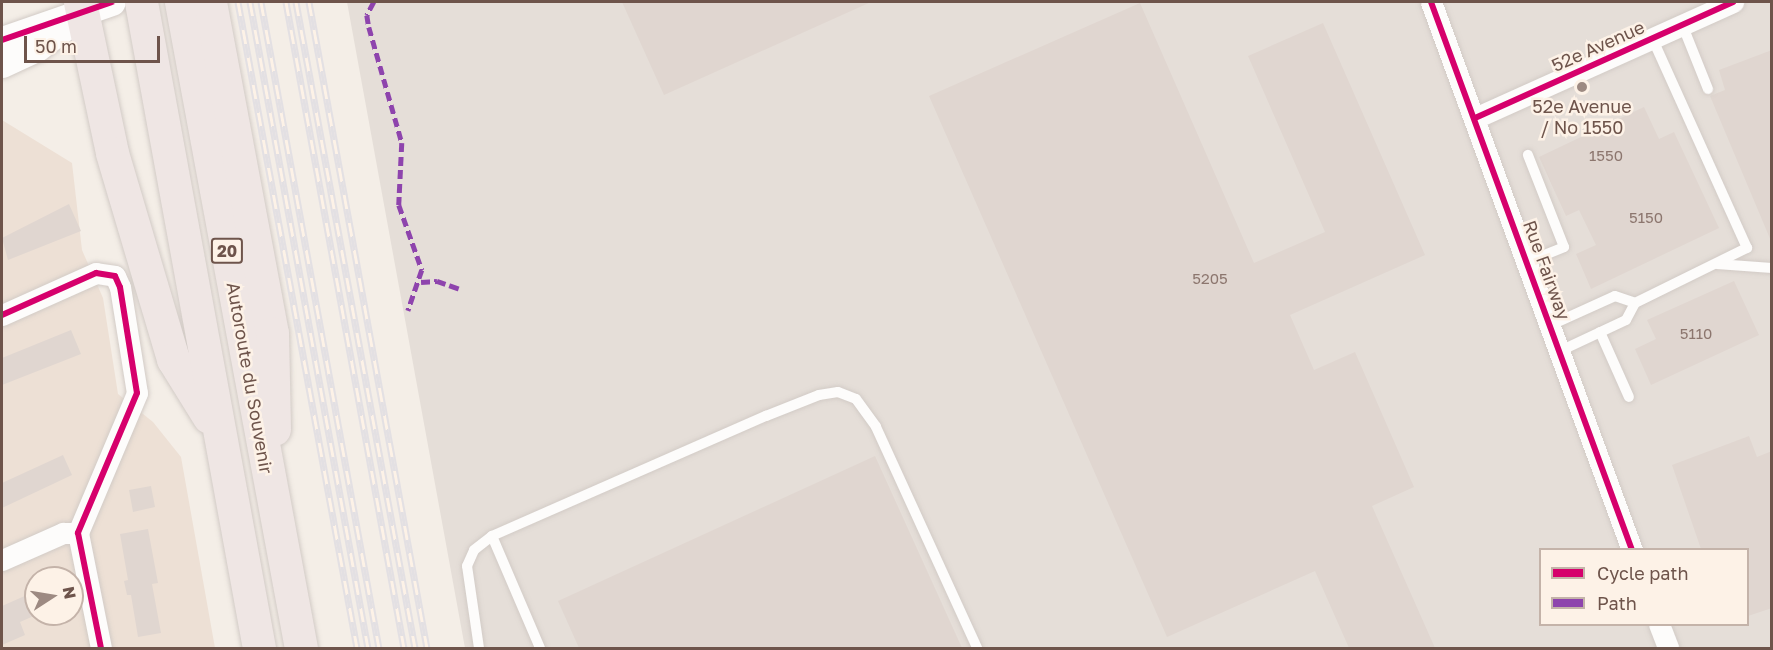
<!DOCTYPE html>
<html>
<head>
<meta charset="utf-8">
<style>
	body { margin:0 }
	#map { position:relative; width:1773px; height:650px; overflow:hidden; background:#f4eee7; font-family:"Golos Text",sans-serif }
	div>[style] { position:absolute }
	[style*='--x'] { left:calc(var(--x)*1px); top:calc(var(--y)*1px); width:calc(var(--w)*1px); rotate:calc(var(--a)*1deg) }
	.residential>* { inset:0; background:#ede0d5 }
	.industrial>* { inset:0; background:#e5ded8 }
	.building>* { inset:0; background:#e0d6d0 }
	.roads { filter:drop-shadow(0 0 2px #d2cbc6) drop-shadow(0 0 2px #d2cbc6) }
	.service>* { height:10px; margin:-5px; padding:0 5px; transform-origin:5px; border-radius:5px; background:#fdfcfb }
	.minor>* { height:21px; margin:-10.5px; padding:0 10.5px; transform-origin:10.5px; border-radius:10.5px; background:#fdfcfb }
	.tertiary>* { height:27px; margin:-13.5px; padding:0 13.5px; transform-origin:13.5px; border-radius:13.5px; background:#fdfcfb }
	.motorway>* { height:33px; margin:-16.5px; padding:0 16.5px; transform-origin:16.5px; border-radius:16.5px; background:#efe6e4 }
	.rail>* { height:7px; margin-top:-3.5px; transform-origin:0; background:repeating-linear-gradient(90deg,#fdf2e7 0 14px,#e3e0e3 0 28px); box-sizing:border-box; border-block:2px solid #e3e0e3 }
	.quiet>* { height:4.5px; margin-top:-2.25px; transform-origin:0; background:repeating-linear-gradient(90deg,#8e44ad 0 9px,transparent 0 13.5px) }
	.cycleway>* { height:6px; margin:-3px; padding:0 3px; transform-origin:3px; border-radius:3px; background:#d6006c }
	.dots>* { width:16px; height:16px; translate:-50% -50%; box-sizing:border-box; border:3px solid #fdf2e7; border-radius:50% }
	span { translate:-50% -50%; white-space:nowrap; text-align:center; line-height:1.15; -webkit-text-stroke:5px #fdf2e7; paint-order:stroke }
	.number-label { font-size:15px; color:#8c766e }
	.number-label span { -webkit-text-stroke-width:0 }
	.shield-label span { padding:2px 4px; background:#fdf2e7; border:2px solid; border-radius:4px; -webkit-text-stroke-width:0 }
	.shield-label { font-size:16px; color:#6e544b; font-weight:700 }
	.street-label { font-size:18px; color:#6e544b }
	.poi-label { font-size:18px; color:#6e544b }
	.frame { position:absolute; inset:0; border:3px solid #6e544b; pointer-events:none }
	.legend { position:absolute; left:1539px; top:548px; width:210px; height:78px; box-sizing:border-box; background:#fdf2e7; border:2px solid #c4b3a9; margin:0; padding:8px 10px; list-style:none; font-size:18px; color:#6e544b }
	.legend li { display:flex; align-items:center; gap:12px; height:30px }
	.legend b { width:30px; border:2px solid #c4b3a9 }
	.north { position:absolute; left:24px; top:566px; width:60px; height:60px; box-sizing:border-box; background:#fdf2e7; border:2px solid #c4b3a9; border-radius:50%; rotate:78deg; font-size:16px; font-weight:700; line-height:24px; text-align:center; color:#6e544b }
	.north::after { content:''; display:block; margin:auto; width:21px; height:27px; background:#9d8a82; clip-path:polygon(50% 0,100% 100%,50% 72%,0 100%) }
	.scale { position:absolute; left:24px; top:36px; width:136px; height:27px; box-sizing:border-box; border:3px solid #6e544b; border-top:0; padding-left:8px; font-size:18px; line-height:21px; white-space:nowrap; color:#6e544b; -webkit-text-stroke:4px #fdf2e7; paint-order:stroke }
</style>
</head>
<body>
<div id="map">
	<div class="residential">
		<i style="clip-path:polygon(evenodd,2px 120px,72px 163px,82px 250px,103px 298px,118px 394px,153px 422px,181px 457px,215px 648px,2px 648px,2px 120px,36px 578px,72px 578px,72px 614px,36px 614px,36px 578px)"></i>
	</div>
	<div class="industrial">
		<i style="clip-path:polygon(evenodd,347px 2px,1771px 2px,1771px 648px,465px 648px,347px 2px,1540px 550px,1748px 550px,1748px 624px,1540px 624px,1540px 550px)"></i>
	</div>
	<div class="building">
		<i style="clip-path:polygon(622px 2px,871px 2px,664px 95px)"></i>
		<i style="clip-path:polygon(1140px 3px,1254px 263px,1325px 232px,1248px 56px,1323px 23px,1425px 255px,1290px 315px,1314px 370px,1355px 352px,1414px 487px,1372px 506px,1435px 648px,1349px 648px,1315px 571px,1167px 637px,929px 96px)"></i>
		<i style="clip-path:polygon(1772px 50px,1772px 241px,1771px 241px,1710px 96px,1725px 90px,1719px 70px)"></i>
		<i style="clip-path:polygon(1644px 107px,1659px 139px,1674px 132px,1719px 228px,1591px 289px,1576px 254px,1596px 245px,1579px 210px,1566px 216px,1539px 157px)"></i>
		<i style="clip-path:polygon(69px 204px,81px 231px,8px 260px,2px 238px)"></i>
		<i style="clip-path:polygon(1734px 281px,1759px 335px,1651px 385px,1635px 349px,1656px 339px,1647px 320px)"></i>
		<i style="clip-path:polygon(71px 330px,81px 354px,2px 385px,2px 358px)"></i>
		<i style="clip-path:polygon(1749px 436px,1757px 457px,1772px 451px,1772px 608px,1748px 616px,1748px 549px,1701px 549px,1672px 465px)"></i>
		<i style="clip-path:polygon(63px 455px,72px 475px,2px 508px,2px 483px)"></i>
		<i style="clip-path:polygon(875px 456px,962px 648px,579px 648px,558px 601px)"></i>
		<i style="clip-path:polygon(151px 486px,155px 507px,133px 512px,129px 490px)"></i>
		<i style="clip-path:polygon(148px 529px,158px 583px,152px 584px,161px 633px,138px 637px,131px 595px,127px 595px,124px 581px,128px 580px,120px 534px)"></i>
		<i style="clip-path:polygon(36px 591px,36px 615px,20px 622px,25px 635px,2px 645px,2px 606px)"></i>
	</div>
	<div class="roads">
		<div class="service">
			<i style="--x:1682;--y:24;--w:70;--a:68.2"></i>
			<i style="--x:1527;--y:262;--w:40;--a:-22"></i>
			<i style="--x:1564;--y:247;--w:99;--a:-111.4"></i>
			<i style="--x:1717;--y:264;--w:55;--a:4.2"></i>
			<i style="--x:1551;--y:325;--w:70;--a:-24.4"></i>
			<i style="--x:1615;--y:296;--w:21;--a:19"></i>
			<i style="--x:1600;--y:332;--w:71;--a:66"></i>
			<i style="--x:1560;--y:351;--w:73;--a:-25.2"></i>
			<i style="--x:1626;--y:320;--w:19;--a:-62"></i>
			<i style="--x:1635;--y:303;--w:125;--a:-26.2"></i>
			<i style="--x:1747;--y:248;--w:230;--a:-114.3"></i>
			<i style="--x:492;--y:536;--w:122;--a:66.8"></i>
			<i style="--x:479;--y:648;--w:83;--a:-98.3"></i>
			<i style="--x:467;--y:566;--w:17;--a:-66"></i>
			<i style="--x:474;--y:550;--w:23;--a:-38"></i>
			<i style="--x:492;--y:536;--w:299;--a:-23.7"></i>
			<i style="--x:766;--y:416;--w:57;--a:-21.6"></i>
			<i style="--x:819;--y:395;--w:19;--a:-9"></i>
			<i style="--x:838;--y:392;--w:19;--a:21"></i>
			<i style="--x:856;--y:399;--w:34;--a:54"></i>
			<i style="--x:876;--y:427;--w:243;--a:65.4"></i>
		</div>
		<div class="minor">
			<i style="--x:1431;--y:2;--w:584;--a:69.86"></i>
			<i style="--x:1475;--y:118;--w:283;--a:-24.2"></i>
			<i style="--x:2;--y:315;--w:103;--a:-24.1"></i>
			<i style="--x:96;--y:273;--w:19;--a:9"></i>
			<i style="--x:115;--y:276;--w:12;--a:66"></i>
			<i style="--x:120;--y:287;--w:107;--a:80.9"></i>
			<i style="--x:137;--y:393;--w:152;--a:112.9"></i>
			<i style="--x:78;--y:533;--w:117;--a:78.7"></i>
			<i style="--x:2;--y:560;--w:67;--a:-23.9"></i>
			<i style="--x:63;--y:533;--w:15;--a:0"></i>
			<i style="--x:1659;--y:624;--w:26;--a:69"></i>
		</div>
		<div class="tertiary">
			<i style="--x:2;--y:40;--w:116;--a:-19.1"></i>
			<i style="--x:2;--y:64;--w:38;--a:-25"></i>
			<i style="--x:37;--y:48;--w:40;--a:-37"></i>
		</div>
		<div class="motorway">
			<i style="--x:80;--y:2;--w:154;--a:78"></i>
			<i style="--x:112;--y:153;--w:215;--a:73.5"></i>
			<i style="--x:173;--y:359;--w:68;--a:58.2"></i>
			<i style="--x:141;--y:2;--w:657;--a:79.65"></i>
			<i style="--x:181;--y:2;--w:657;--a:79.48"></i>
			<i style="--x:210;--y:2;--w:337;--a:79.4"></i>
			<i style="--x:272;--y:333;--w:96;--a:88.8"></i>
		</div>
	</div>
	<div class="rail">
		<i style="--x:238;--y:2;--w:657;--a:79.56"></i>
		<i style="--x:250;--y:2;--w:657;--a:79.65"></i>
		<i style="--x:261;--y:2;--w:657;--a:79.65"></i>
		<i style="--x:286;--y:2;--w:657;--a:79.65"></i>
		<i style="--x:296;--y:2;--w:657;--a:79.56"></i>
		<i style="--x:309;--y:2;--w:657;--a:79.65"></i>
	</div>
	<div class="quiet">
		<i style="--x:374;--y:2;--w:15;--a:118"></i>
		<i style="--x:367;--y:15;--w:12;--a:81"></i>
		<i style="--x:369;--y:27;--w:121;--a:74.1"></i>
		<i style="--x:402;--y:143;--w:62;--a:92.8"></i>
		<i style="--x:399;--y:205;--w:69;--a:70.5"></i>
		<i style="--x:422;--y:270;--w:43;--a:108.9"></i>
		<i style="--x:421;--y:282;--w:16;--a:-4"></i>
		<i style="--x:437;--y:281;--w:24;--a:19"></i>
	</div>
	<div class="cycleway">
		<i style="--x:1431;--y:2;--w:584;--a:69.86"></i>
		<i style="--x:2;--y:40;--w:116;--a:-19.1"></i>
		<i style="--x:1475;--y:118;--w:283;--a:-24.2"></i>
		<i style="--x:2;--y:315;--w:103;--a:-24.1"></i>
		<i style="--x:96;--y:273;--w:19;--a:9"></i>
		<i style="--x:115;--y:276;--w:12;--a:66"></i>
		<i style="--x:120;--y:287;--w:107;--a:80.9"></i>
		<i style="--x:137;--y:393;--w:152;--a:112.9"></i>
		<i style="--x:78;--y:533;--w:117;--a:78.7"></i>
	</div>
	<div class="dots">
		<i style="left:1582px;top:87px;background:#9d8a82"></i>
	</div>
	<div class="number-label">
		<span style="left:1606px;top:156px">1550</span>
		<span style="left:1646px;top:218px">5150</span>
		<span style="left:1210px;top:279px">5205</span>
		<span style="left:1696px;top:334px">5110</span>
	</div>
	<div class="shield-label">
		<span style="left:227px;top:251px">20</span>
	</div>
	<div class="street-label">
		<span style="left:1598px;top:46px;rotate:-24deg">52e Avenue</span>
		<span style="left:1547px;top:270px;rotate:70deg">Rue Fairway</span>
		<span style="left:250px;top:378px;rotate:80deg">Autoroute du Souvenir</span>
	</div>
	<div class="poi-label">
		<span style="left:1582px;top:117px">52e Avenue<br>/ No 1550</span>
	</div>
	<div class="frame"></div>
	<ul class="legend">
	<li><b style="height:8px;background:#d6006c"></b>Cycle path</li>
	<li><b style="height:8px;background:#8e44ad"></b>Path</li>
	</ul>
	<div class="north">N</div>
	<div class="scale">50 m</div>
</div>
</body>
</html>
